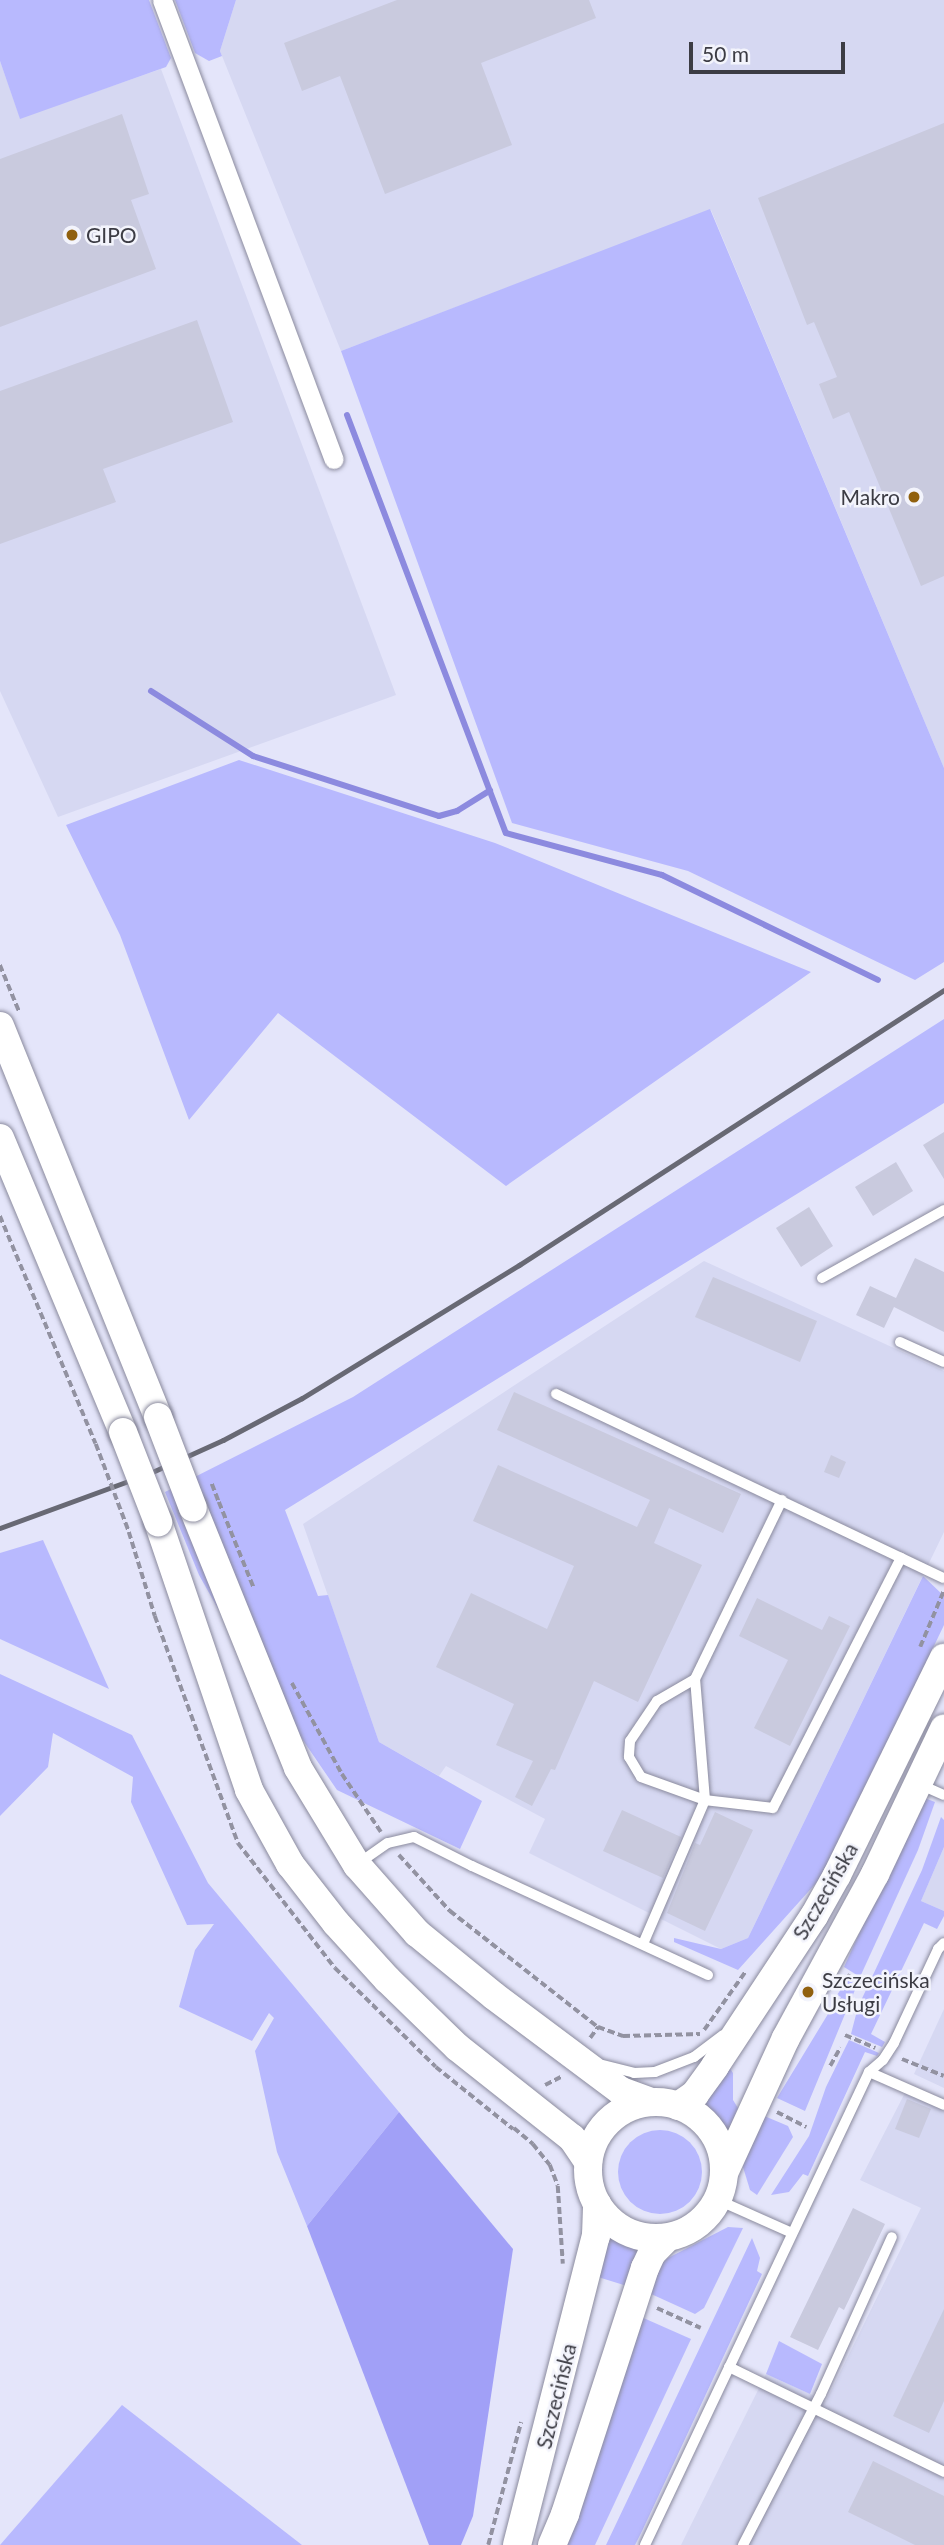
<!DOCTYPE html>
<html>
<head>
<meta charset="utf-8">
<style>
	body { margin:0 }
	#map { position:relative; width:944px; height:2545px; overflow:hidden; background:#e4e5fa; font-family:Lato,sans-serif }
	div>[style] { position:absolute }
	[style*='--x'] { left:calc(var(--x)*1px); top:calc(var(--y)*1px); width:calc(var(--w)*1px); rotate:calc(var(--a)*1deg) }
	.built>* { inset:0; background:#d6d8f2 }
	.green>* { inset:0; background:#b8b9fe }
	.round { border-radius:50% }
	.forest>* { inset:0; background:#a1a0f7 }
	.stream>* { height:6px; margin:-3px; padding:0 3px; transform-origin:3px; border-radius:3px; background:#8c8adf }
	.building>* { inset:0; background:#c9cade }
	.path>* { height:3.5px; margin-top:-1.75px; transform-origin:0; background:repeating-linear-gradient(90deg,#9292a1 0 7px,transparent 0 10.5px) }
	.roads { filter:drop-shadow(0 0 2px #8a8a9d) drop-shadow(0 0 2px #8a8a9d) }
	.lane>* { height:10px; margin:-5px; padding:0 5px; transform-origin:5px; border-radius:5px; background:#fff }
	.street>* { height:19px; margin:-9.5px; padding:0 9.5px; transform-origin:9.5px; border-radius:9.5px; background:#fff }
	.secondary>* { height:28px; margin:-14px; padding:0 14px; transform-origin:14px; border-radius:14px; background:#fff }
	.secondary>.ring { margin:-14px; padding:0; box-sizing:content-box; background:none; border:28px solid #fff; border-radius:50% }
	.rail>* { height:5px; margin:-2.5px; padding:0 2.5px; transform-origin:2.5px; border-radius:2.5px; background:#686974 }
	.path-bridge>* { height:3.5px; margin-top:-1.75px; transform-origin:0; background:repeating-linear-gradient(90deg,#9292a1 0 7px,transparent 0 10.5px) }
	.bridges { filter:drop-shadow(0 0 2px #8a8a9d) drop-shadow(0 0 2px #8a8a9d) }
	.secondary-bridge>* { height:28px; margin:-14px; padding:0 14px; transform-origin:14px; border-radius:14px; background:#fff }
	.dots>* { width:19px; height:19px; translate:-50% -50%; box-sizing:border-box; border:4px solid #f3f4fc; border-radius:50% }
	span { translate:-50% -50%; white-space:nowrap; text-align:center; line-height:1.15; -webkit-text-stroke:5px #f3f4fc; paint-order:stroke }
	.poi-label { font-size:21px; color:#3c3c44 }
	.left { translate:0 -50%; text-align:left }
	.right { translate:-100% -50%; text-align:right }
	.street-label { font-size:21px; color:#3c3c44 }
	.scale { position:absolute; left:689px; top:42px; width:156px; height:32px; box-sizing:border-box; border:4px solid #3c3c44; border-top:0; padding-left:9px; font-size:21px; line-height:24px; white-space:nowrap; color:#3c3c44; -webkit-text-stroke:5px #f3f4fc; paint-order:stroke }
</style>
</head>
<body>
<div id="map">
	<div class="built">
		<i style="clip-path:polygon(236px 0,944px 0,944px 768px,711px 210px,341px 351px,220px 51px)"></i>
		<i style="clip-path:polygon(0 61px,20px 118px,161px 69px,396px 695px,58px 817px,0 691px)"></i>
		<i style="clip-path:polygon(704px 1261px,944px 1371px,944px 1532px,748px 1938px,721px 1949px,529px 1853px,545px 1819px,446px 1766px,439px 1776px,379px 1742px,303px 1524px)"></i>
		<i style="clip-path:polygon(944px 1847px,944px 1911px,921px 1901px)"></i>
		<i style="clip-path:polygon(944px 2009px,944px 2088px,914px 2074px)"></i>
		<i style="clip-path:polygon(907px 2089px,944px 2107px,944px 2545px,681px 2545px,766px 2374px,826px 2401px,921px 2208px,860px 2180px)"></i>
	</div>
	<div class="green">
		<i style="clip-path:polygon(0 0,149px 0,171px 58px,166px 67px,20px 119px,0 61px)"></i>
		<i style="clip-path:polygon(175px 0,236px 0,220px 51px,222px 56px,209px 61px,195px 53px)"></i>
		<i style="clip-path:polygon(710px 209px,944px 768px,944px 962px,915px 980px,688px 871px,512px 823px,341px 351px)"></i>
		<i style="clip-path:polygon(239px 760px,495px 843px,811px 972px,506px 1186px,278px 1013px,189px 1120px,120px 935px,66px 825px)"></i>
		<i style="clip-path:polygon(944px 1019px,944px 1103px,285px 1510px,318px 1596px,328px 1595px,379px 1742px,482px 1801px,460px 1849px,337px 1790px,240px 1648px,199px 1575px,165px 1492px,353px 1397px)"></i>
		<i style="clip-path:polygon(43px 1540px,109px 1689px,0 1639px,0 1553px)"></i>
		<i style="clip-path:polygon(923px 1576px,944px 1596px,944px 1625px,826px 1872px,738px 1970px,674px 1942px,674px 1938px,721px 1949px,748px 1938px)"></i>
		<i style="clip-path:polygon(0 1674px,132px 1735px,208px 1883px,399px 2112px,307px 2226px,277px 2152px,255px 2051px,274px 2018px,269px 2013px,252px 2041px,179px 2007px,195px 1950px,214px 1924px,187px 1925px,131px 1802px,133px 1777px,53px 1733px,48px 1767px,0 1816px)"></i>
		<i style="clip-path:polygon(927px 1799px,935px 1802px,918px 1850px,860px 1977px,844px 1967px,918px 1803px)"></i>
		<i style="clip-path:polygon(941px 1817px,944px 1820px,944px 1847px,921px 1901px,944px 1911px,944px 1916px,937px 1929px,924px 1923px,871px 2034px,885px 2042px,882px 2047px,851px 2034px,852px 2030px,858px 2007px,922px 1870px)"></i>
		<i style="clip-path:polygon(847px 1980px,857px 1985px,805px 2111px,777px 2098px,828px 2014px,832px 2014px,841px 1997px,837px 1995px)"></i>
		<i style="clip-path:polygon(849px 2040px,879px 2053px,877px 2056px,865px 2052px,808px 2176px,803px 2174px,789px 2192px,771px 2195px,809px 2136px,826px 2087px)"></i>
		<i style="clip-path:polygon(729px 2067px,733px 2073px,733px 2100px,738px 2108px,726px 2136px,701px 2106px)"></i>
		<i style="clip-path:polygon(762px 2115px,788px 2126px,793px 2137px,757px 2195px,750px 2190px,743px 2167px,747px 2145px)"></i>
		<i class="round" style="left:618px;top:2130px;width:84px;height:84px"></i>
		<i style="clip-path:polygon(728px 2227px,743px 2228px,704px 2308px,695px 2314px,649px 2293px,658px 2267px,668px 2258px)"></i>
		<i style="clip-path:polygon(611px 2229px,635px 2243px,638px 2249px,627px 2286px,598px 2277px)"></i>
		<i style="clip-path:polygon(752px 2238px,760px 2258px,757px 2271px,762px 2274px,643px 2529px,635px 2545px,606px 2545px)"></i>
		<i style="clip-path:polygon(639px 2316px,691px 2339px,595px 2545px,564px 2545px)"></i>
		<i style="clip-path:polygon(779px 2341px,822px 2364px,810px 2394px,766px 2374px)"></i>
		<i style="clip-path:polygon(122px 2405px,302px 2545px,0 2545px)"></i>
	</div>
	<div class="forest">
		<i style="clip-path:polygon(399px 2112px,513px 2249px,473px 2516px,461px 2545px,429px 2545px,307px 2226px)"></i>
	</div>
	<div class="stream">
		<i style="--x:347;--y:415;--w:447;--a:69.2"></i>
		<i style="--x:506;--y:833;--w:162;--a:15.1"></i>
		<i style="--x:662;--y:875;--w:240;--a:25.9"></i>
		<i style="--x:151;--y:691;--w:121;--a:32.5"></i>
		<i style="--x:253;--y:756;--w:195;--a:17.9"></i>
		<i style="--x:439;--y:816;--w:19;--a:-16"></i>
		<i style="--x:457;--y:811;--w:39;--a:-32"></i>
	</div>
	<div class="building">
		<i style="clip-path:polygon(397px 0,589px 0,596px 18px,481px 63px,512px 145px,385px 194px,340px 76px,302px 91px,284px 43px)"></i>
		<i style="clip-path:polygon(122px 114px,149px 194px,131px 200px,156px 269px,0 327px,0 159px)"></i>
		<i style="clip-path:polygon(944px 123px,944px 576px,921px 586px,849px 412px,833px 419px,819px 384px,837px 377px,814px 322px,807px 325px,758px 198px)"></i>
		<i style="clip-path:polygon(197px 320px,233px 422px,103px 469px,116px 502px,0 544px,0 391px)"></i>
		<i style="clip-path:polygon(944px 1132px,944px 1179px,923px 1145px)"></i>
		<i style="clip-path:polygon(896px 1162px,913px 1191px,873px 1216px,855px 1187px)"></i>
		<i style="clip-path:polygon(809px 1207px,833px 1246px,801px 1267px,776px 1228px)"></i>
		<i style="clip-path:polygon(915px 1258px,944px 1272px,944px 1332px,894px 1307px,884px 1328px,856px 1315px,870px 1286px,896px 1298px)"></i>
		<i style="clip-path:polygon(713px 1277px,817px 1321px,800px 1362px,695px 1317px)"></i>
		<i style="clip-path:polygon(514px 1392px,741px 1494px,723px 1533px,669px 1508px,654px 1543px,702px 1565px,638px 1702px,594px 1681px,555px 1770px,551px 1769px,532px 1806px,515px 1797px,533px 1761px,496px 1745px,514px 1704px,436px 1667px,471px 1593px,547px 1629px,574px 1566px,473px 1521px,498px 1465px,637px 1527px,650px 1500px,497px 1430px)"></i>
		<i style="clip-path:polygon(831px 1455px,846px 1462px,839px 1478px,824px 1472px)"></i>
		<i style="clip-path:polygon(757px 1598px,822px 1630px,829px 1616px,850px 1626px,790px 1746px,754px 1728px,788px 1660px,739px 1636px)"></i>
		<i style="clip-path:polygon(622px 1810px,681px 1837px,663px 1878px,603px 1851px)"></i>
		<i style="clip-path:polygon(715px 1812px,753px 1830px,705px 1931px,667px 1913px,695px 1843px,700px 1845px)"></i>
		<i style="clip-path:polygon(907px 2099px,931px 2109px,919px 2138px,895px 2129px)"></i>
		<i style="clip-path:polygon(853px 2208px,885px 2224px,844px 2310px,839px 2307px,818px 2350px,790px 2337px)"></i>
		<i style="clip-path:polygon(944px 2309px,944px 2401px,929px 2433px,893px 2416px)"></i>
		<i style="clip-path:polygon(873px 2461px,944px 2496px,944px 2545px,915px 2545px,848px 2512px)"></i>
	</div>
	<div class="path">
		<i style="--x:0;--y:965;--w:50;--a:67.6"></i>
		<i style="--x:0;--y:1216;--w:247;--a:67.2"></i>
		<i style="--x:219;--y:1502;--w:93;--a:67.9"></i>
		<i style="--x:129;--y:1532;--w:88;--a:72.8"></i>
		<i style="--x:155;--y:1616;--w:242;--a:69.9"></i>
		<i style="--x:238;--y:1843;--w:158;--a:52.2"></i>
		<i style="--x:335;--y:1968;--w:141;--a:44.4"></i>
		<i style="--x:436;--y:2067;--w:99;--a:38.8"></i>
		<i style="--x:920;--y:1647;--w:62;--a:-67.2"></i>
		<i style="--x:292;--y:1683;--w:104;--a:61.2"></i>
		<i style="--x:342;--y:1774;--w:70;--a:56.1"></i>
		<i style="--x:399;--y:1855;--w:76;--a:47.7"></i>
		<i style="--x:450;--y:1911;--w:188;--a:38.1"></i>
		<i style="--x:847;--y:1975;--w:19;--a:28"></i>
		<i style="--x:704;--y:2030;--w:72;--a:-54.6"></i>
		<i style="--x:845;--y:2035;--w:33;--a:23"></i>
		<i style="--x:590;--y:2038;--w:14;--a:-54"></i>
		<i style="--x:598;--y:2027;--w:27;--a:20"></i>
		<i style="--x:623;--y:2036;--w:77;--a:-1.5"></i>
		<i style="--x:902;--y:2059;--w:45;--a:22"></i>
		<i style="--x:830;--y:2066;--w:21;--a:-61"></i>
		<i style="--x:545;--y:2085;--w:20;--a:-27"></i>
		<i style="--x:777;--y:2112;--w:33;--a:27"></i>
		<i style="--x:514;--y:2128;--w:25;--a:40"></i>
		<i style="--x:533;--y:2144;--w:27;--a:51"></i>
		<i style="--x:550;--y:2165;--w:22;--a:69"></i>
		<i style="--x:558;--y:2186;--w:78;--a:86.3"></i>
		<i style="--x:657;--y:2308;--w:48;--a:24.4"></i>
		<i style="--x:488;--y:2545;--w:127;--a:-75"></i>
	</div>
	<div class="roads">
		<div class="lane">
			<i style="--x:822;--y:1278;--w:140;--a:-29.1"></i>
			<i style="--x:900;--y:1342;--w:48;--a:24.4"></i>
			<i style="--x:556;--y:1394;--w:429;--a:25.4"></i>
			<i style="--x:695;--y:1679;--w:44;--a:149.9"></i>
			<i style="--x:657;--y:1701;--w:48;--a:124"></i>
			<i style="--x:630;--y:1741;--w:16;--a:94"></i>
			<i style="--x:629;--y:1757;--w:23;--a:59"></i>
			<i style="--x:641;--y:1777;--w:68;--a:19.8"></i>
			<i style="--x:705;--y:1800;--w:121;--a:-94.7"></i>
			<i style="--x:695;--y:1679;--w:199;--a:-64.1"></i>
			<i style="--x:919;--y:1784;--w:27;--a:24"></i>
			<i style="--x:359;--y:1863;--w:35;--a:-35"></i>
			<i style="--x:388;--y:1843;--w:27;--a:-13"></i>
			<i style="--x:414;--y:1837;--w:65;--a:26.6"></i>
			<i style="--x:472;--y:1866;--w:260;--a:24.8"></i>
			<i style="--x:643;--y:1944;--w:157;--a:-66.7"></i>
			<i style="--x:705;--y:1800;--w:68;--a:6.7"></i>
			<i style="--x:773;--y:1808;--w:281;--a:-62.9"></i>
			<i style="--x:603;--y:2065;--w:32;--a:14"></i>
			<i style="--x:634;--y:2073;--w:21;--a:-3"></i>
			<i style="--x:655;--y:2072;--w:42;--a:-21"></i>
			<i style="--x:694;--y:2057;--w:36;--a:-37"></i>
			<i style="--x:869;--y:2072;--w:82;--a:23.7"></i>
			<i style="--x:718;--y:2200;--w:81;--a:24"></i>
			<i style="--x:729;--y:2367;--w:239;--a:26"></i>
			<i style="--x:645;--y:2545;--w:523;--a:-64.66"></i>
			<i style="--x:869;--y:2072;--w:18;--a:-41"></i>
			<i style="--x:883;--y:2060;--w:20;--a:-57"></i>
			<i style="--x:894;--y:2043;--w:104;--a:-64.9"></i>
			<i style="--x:938;--y:1949;--w:8;--a:-45"></i>
			<i style="--x:743;--y:2545;--w:170;--a:-62.7"></i>
			<i style="--x:821;--y:2394;--w:172;--a:-65.7"></i>
		</div>
		<div class="street">
			<i style="--x:162;--y:0;--w:490;--a:69.5"></i>
		</div>
		<div class="secondary">
			<i style="--x:0;--y:1026;--w:422;--a:68"></i>
			<i style="--x:0;--y:1138;--w:319;--a:67.3"></i>
			<i style="--x:193;--y:1508;--w:280;--a:68"></i>
			<i style="--x:298;--y:1768;--w:114;--a:58.7"></i>
			<i style="--x:357;--y:1865;--w:91;--a:48.6"></i>
			<i style="--x:417;--y:1933;--w:99;--a:39.3"></i>
			<i style="--x:494;--y:1996;--w:159;--a:36.8"></i>
			<i style="--x:621;--y:2091;--w:32;--a:20"></i>
			<i style="--x:158;--y:1522;--w:283;--a:71.2"></i>
			<i style="--x:249;--y:1790;--w:85;--a:61"></i>
			<i style="--x:290;--y:1864;--w:75;--a:52.1"></i>
			<i style="--x:336;--y:1923;--w:76;--a:47.7"></i>
			<i style="--x:387;--y:1979;--w:98;--a:44.2"></i>
			<i style="--x:457;--y:2047;--w:147;--a:38.4"></i>
			<i style="--x:572;--y:2138;--w:29;--a:56"></i>
			<i class="ring" style="left:588px;top:2102px;width:108px;height:108px"></i>
			<i style="--x:678;--y:2106;--w:21;--a:-35"></i>
			<i style="--x:695;--y:2094;--w:34;--a:-54"></i>
			<i style="--x:715;--y:2066;--w:180;--a:-56.6"></i>
			<i style="--x:814;--y:1916;--w:47;--a:-60.7"></i>
			<i style="--x:837;--y:1875;--w:242;--a:-63.8"></i>
			<i style="--x:725;--y:2171;--w:146;--a:-65.4"></i>
			<i style="--x:786;--y:2038;--w:187;--a:-61.5"></i>
			<i style="--x:875;--y:1874;--w:161;--a:-64.6"></i>
			<i style="--x:517;--y:2545;--w:319;--a:-75.7"></i>
			<i style="--x:596;--y:2236;--w:32;--a:-88"></i>
			<i style="--x:552;--y:2545;--w:34;--a:-67"></i>
			<i style="--x:565;--y:2514;--w:259;--a:-72"></i>
			<i style="--x:645;--y:2268;--w:17;--a:-65"></i>
			<i style="--x:652;--y:2253;--w:21;--a:-45"></i>
		</div>
	</div>
	<div class="rail">
		<i style="--x:0;--y:1528;--w:160;--a:-20.1"></i>
		<i style="--x:150;--y:1473;--w:80;--a:-24.3"></i>
		<i style="--x:223;--y:1440;--w:89;--a:-28"></i>
		<i style="--x:302;--y:1398;--w:255;--a:-31.5"></i>
		<i style="--x:519;--y:1265;--w:506;--a:-32.91"></i>
	</div>
	<div class="path-bridge">
		<i style="--x:96;--y:1444;--w:94;--a:69.4"></i>
		<i style="--x:212;--y:1484;--w:19;--a:69"></i>
	</div>
	<div class="bridges">
		<div class="secondary-bridge">
			<i style="--x:158;--y:1417;--w:97;--a:69"></i>
			<i style="--x:123;--y:1432;--w:97;--a:68.7"></i>
		</div>
	</div>
	<div class="dots">
		<i style="left:72px;top:235px;background:#91610f"></i>
		<i style="left:914px;top:497px;background:#91610f"></i>
		<i style="left:808px;top:1992px;background:#91610f"></i>
	</div>
	<div class="poi-label">
		<span class="left" style="left:86px;top:235px">GIPO</span>
		<span class="right" style="left:900px;top:497px">Makro</span>
		<span class="left" style="left:822px;top:1992px">Szczecińska<br>Usługi</span>
	</div>
	<div class="street-label">
		<span style="left:825px;top:1891px;rotate:-60deg">Szczecińska</span>
		<span style="left:556px;top:2396px;rotate:-76deg">Szczecińska</span>
	</div>
	<div class="scale">50 m</div>
</div>
</body>
</html>
